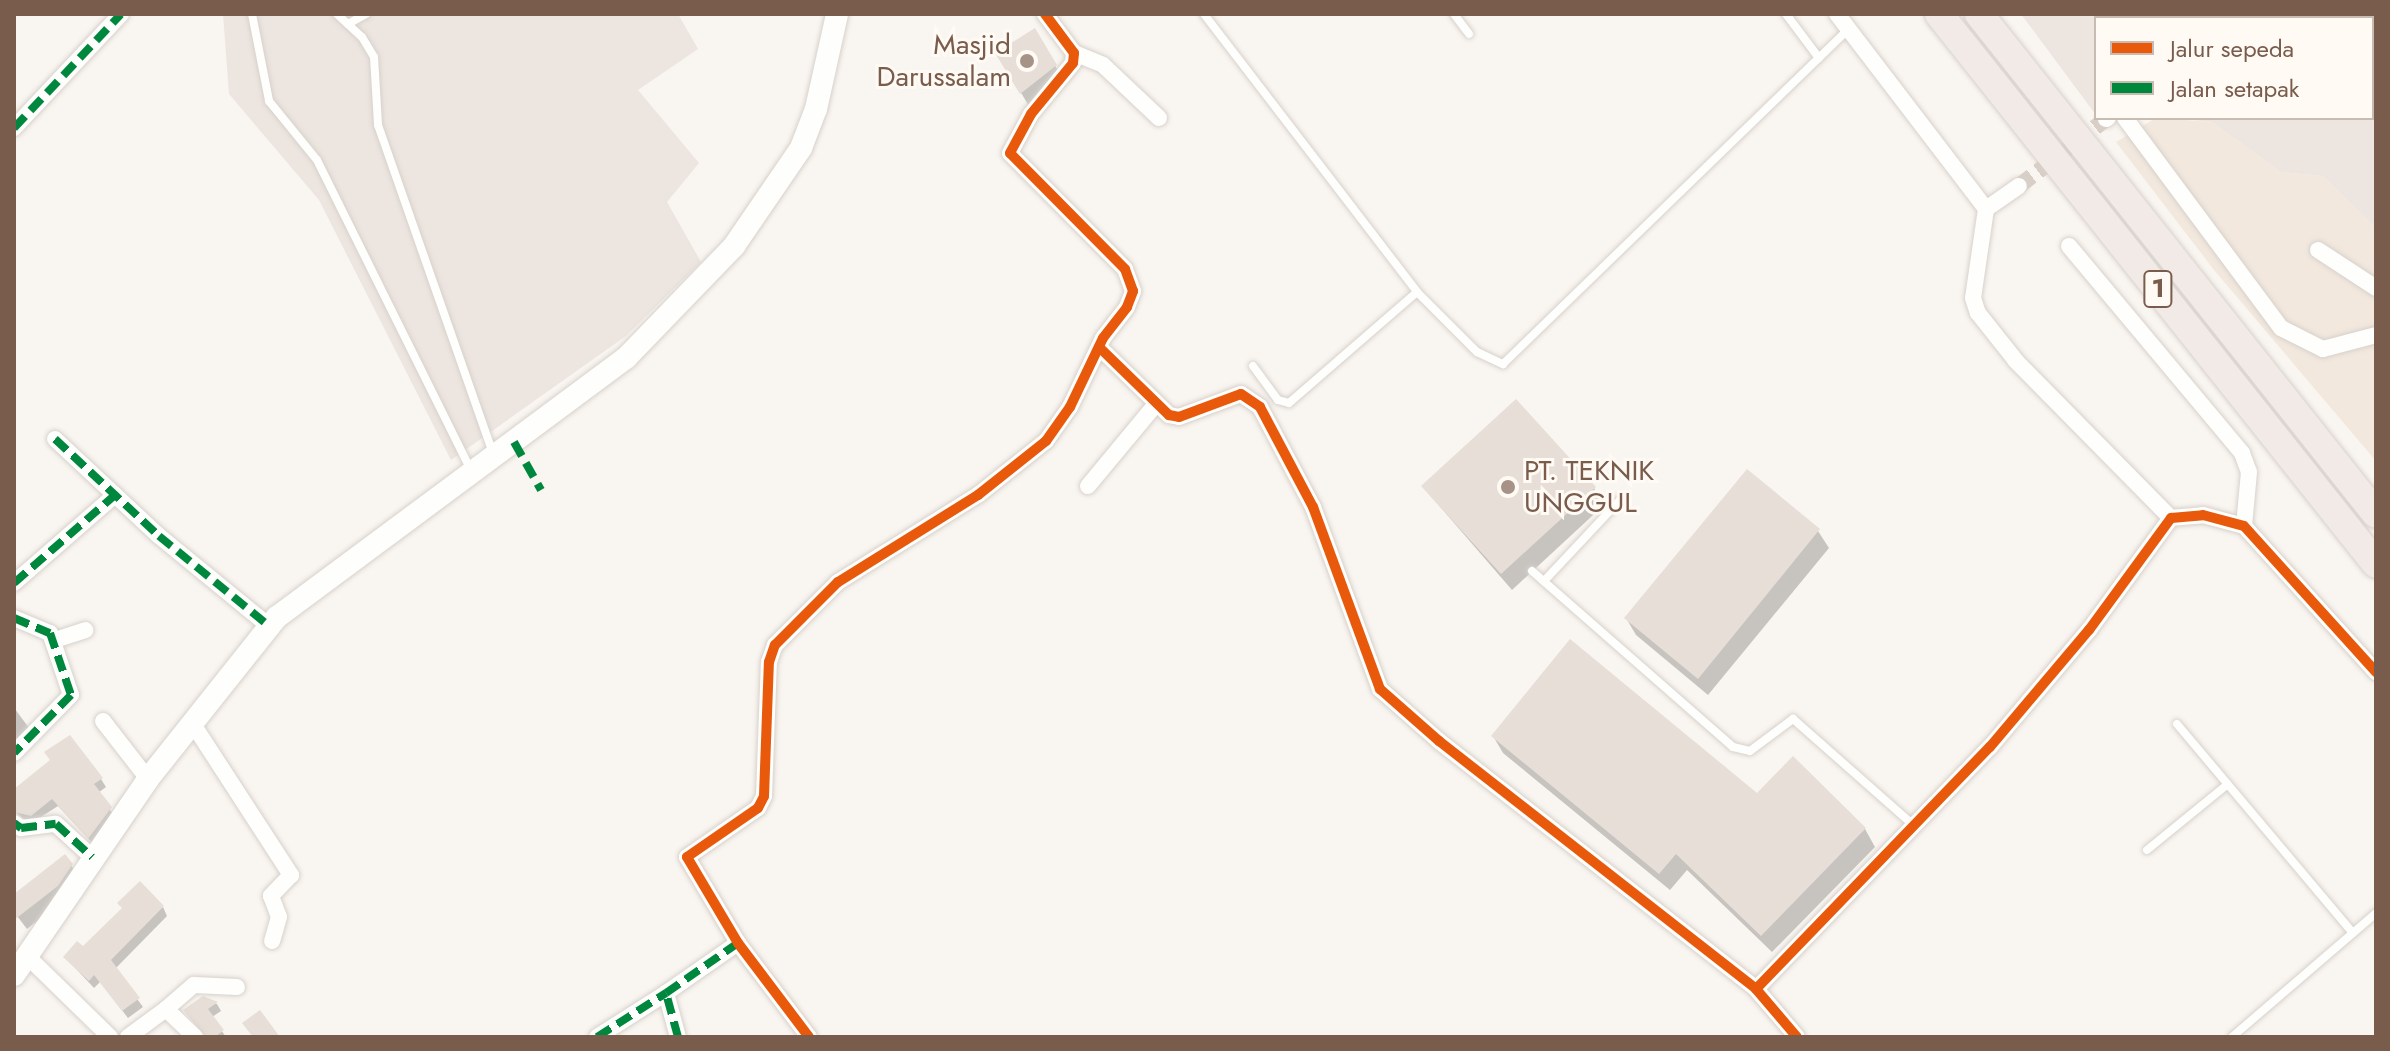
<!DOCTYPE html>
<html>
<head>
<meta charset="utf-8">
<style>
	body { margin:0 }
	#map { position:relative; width:2390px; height:1051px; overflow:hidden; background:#f9f5f0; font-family:Jost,sans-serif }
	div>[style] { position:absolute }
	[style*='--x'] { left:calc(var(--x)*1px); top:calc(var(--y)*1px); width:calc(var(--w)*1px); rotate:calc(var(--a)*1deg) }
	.residential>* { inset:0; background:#f2e8de }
	.industrial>* { inset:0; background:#ede5e0 }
	.shadow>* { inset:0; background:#0003 }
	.building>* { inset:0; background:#e6ded7 }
	.street-tunnel>* { height:16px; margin-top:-8px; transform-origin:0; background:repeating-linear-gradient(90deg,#d9cfc7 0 16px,transparent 0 24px) }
	.roads { filter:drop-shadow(0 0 2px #d7d1cb) drop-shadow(0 0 2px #d7d1cb) }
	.lane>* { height:8px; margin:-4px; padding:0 4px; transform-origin:4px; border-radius:4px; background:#fefefd }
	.street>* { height:16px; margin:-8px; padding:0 8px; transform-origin:8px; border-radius:8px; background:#fefefd }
	.secondary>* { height:22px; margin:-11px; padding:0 11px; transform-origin:11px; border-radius:11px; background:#fefefd }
	.highway>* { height:28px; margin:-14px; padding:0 14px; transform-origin:14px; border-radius:14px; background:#f2eae7 }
	.quiet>* { height:8px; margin-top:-4px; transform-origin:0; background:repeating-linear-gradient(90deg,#00873e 0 16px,transparent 0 24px) }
	.cycleway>* { height:10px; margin:-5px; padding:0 5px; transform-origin:5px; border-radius:5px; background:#e8590c }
	.dots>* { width:22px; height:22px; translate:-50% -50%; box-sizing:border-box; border:4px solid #fffaf3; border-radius:50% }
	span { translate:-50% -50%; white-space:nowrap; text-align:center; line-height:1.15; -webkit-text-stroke:6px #fffaf3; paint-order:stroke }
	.shield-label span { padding:2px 6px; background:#fffaf3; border:2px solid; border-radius:6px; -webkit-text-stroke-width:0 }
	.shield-label { font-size:26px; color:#7a5c4d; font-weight:700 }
	.poi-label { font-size:28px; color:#7a5c4d }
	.right { translate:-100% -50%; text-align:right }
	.left { translate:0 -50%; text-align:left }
	.frame { position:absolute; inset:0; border:16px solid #7a5c4d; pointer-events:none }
	.legend { position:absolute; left:2094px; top:16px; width:280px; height:104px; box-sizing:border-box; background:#fffaf3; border:2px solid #cabbb1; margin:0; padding:10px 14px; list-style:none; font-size:24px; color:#7a5c4d }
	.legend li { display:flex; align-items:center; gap:16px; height:40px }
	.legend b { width:40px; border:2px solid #cabbb1 }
</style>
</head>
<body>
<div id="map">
	<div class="residential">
		<i style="clip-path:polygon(2156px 118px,2212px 122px,2281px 172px,2323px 176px,2376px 228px,2376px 461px,2214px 270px,2116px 142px)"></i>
	</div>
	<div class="industrial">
		<i style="clip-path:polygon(223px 14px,678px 14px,698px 49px,638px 90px,699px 163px,667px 202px,701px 262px,626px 336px,451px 460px,319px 200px,229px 94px)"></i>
		<i style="clip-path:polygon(2021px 14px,2376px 14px,2376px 228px,2323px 176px,2281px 172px,2212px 122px,2175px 118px,2372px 118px,2372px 18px,2096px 18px,2096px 115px)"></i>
	</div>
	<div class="shadow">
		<i style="clip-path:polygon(1034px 31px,1063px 79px,1029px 106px,997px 53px)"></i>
		<i style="clip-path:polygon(1423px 487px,1594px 488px,1604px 505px,1512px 590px)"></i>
		<i style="clip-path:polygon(1818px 531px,1829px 548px,1708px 695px,1636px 635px,1626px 618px)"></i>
		<i style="clip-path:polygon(15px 709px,32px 732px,14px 749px,14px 710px)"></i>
		<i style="clip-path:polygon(1493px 736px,1757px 795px,1865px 829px,1875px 847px,1772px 952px,1687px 870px,1670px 890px,1503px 753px)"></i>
		<i style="clip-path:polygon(52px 761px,101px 779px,106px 787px,98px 793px,115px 817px,94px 845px,58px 806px,30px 824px,14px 811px,14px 792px)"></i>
		<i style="clip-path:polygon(71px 865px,79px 878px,65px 899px,27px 929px,14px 912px,14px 896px)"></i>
		<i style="clip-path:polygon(163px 907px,167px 916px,115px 969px,143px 1007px,128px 1018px,100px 982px,94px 988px,65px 957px)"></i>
		<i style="clip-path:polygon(203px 999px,217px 1004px,221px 1011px,212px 1017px,226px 1037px,206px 1037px)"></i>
	</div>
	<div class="building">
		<i style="clip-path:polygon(1035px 28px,1057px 65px,1020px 94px,995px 53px)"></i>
		<i style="clip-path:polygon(1516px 399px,1596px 487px,1501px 574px,1421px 486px)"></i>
		<i style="clip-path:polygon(1747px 469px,1820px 529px,1698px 679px,1624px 618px)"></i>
		<i style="clip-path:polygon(1570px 639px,1757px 793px,1793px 756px,1866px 828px,1761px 936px,1676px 854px,1659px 874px,1491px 736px)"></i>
		<i style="clip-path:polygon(70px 735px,103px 778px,94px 784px,112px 807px,88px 839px,52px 799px,31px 816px,14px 812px,14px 789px,50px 760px,44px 752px)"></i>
		<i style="clip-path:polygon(65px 854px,73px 864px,58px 886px,14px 920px,14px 894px)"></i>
		<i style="clip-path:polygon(140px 881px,164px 906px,111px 960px,140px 998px,122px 1011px,94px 975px,89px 981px,63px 957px,77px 941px,83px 946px,122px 908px,117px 903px)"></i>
		<i style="clip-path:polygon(203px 996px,218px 1002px,208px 1009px,224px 1030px,215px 1037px,206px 1037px,183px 1010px)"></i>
		<i style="clip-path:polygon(260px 1010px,280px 1037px,253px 1037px,242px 1023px)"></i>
	</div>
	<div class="street-tunnel">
		<i style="--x:2019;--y:186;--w:110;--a:-37.6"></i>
	</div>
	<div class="roads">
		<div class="lane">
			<i style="--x:252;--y:14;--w:89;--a:78.9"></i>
			<i style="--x:269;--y:101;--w:76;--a:50.9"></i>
			<i style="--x:317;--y:160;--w:346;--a:63.6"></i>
			<i style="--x:337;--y:14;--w:34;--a:43"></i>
			<i style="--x:362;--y:37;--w:23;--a:59"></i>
			<i style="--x:374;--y:57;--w:68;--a:86.6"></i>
			<i style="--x:378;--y:125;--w:349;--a:70.7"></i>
			<i style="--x:1204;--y:14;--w:350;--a:52.5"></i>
			<i style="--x:1417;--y:292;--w:85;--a:45"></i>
			<i style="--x:1477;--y:352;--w:29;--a:25"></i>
			<i style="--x:1503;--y:364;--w:480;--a:-44.1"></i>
			<i style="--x:1454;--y:14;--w:25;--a:53"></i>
			<i style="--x:1786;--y:14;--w:55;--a:53.1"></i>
			<i style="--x:2184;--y:14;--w:6;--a:39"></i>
			<i style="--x:2245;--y:18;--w:7;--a:-34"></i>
			<i style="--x:348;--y:24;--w:21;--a:-29"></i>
			<i style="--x:1253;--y:366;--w:42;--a:53.7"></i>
			<i style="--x:1278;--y:400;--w:11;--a:15"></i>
			<i style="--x:1289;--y:403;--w:169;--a:-40.9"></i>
			<i style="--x:1532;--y:571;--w:267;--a:41.2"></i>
			<i style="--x:1733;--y:747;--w:17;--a:13"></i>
			<i style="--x:1750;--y:751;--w:54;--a:-36.7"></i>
			<i style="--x:1793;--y:719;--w:159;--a:41.4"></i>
			<i style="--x:1544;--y:581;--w:112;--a:-46.8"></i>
			<i style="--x:2177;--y:724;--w:273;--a:49.9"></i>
			<i style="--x:2147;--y:850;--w:104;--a:-39.2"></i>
			<i style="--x:2232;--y:1037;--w:190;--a:-40.7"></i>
		</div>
		<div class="street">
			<i style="--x:1837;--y:14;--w:245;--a:52.6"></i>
			<i style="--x:1986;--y:209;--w:90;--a:98.3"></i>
			<i style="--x:1973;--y:298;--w:16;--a:72"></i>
			<i style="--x:1978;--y:313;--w:61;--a:51.6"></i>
			<i style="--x:2016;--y:361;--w:221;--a:45.4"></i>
			<i style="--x:1074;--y:53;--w:31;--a:22"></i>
			<i style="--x:1103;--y:65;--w:77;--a:43.4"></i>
			<i style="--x:2125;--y:118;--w:262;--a:53.4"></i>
			<i style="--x:2281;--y:328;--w:47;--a:26.6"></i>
			<i style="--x:2323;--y:349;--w:55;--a:-14.8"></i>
			<i style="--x:2106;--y:119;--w:2;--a:-27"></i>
			<i style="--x:14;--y:128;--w:156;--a:-46.8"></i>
			<i style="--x:1986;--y:209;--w:40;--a:-34.9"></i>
			<i style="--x:2069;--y:246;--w:270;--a:50.1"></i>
			<i style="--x:2242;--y:453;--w:20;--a:70"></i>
			<i style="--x:2249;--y:472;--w:54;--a:95.3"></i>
			<i style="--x:2318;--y:250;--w:69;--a:33.2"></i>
			<i style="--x:1099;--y:347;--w:98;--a:44.2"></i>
			<i style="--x:1169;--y:415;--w:10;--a:11"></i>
			<i style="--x:1179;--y:417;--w:66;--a:-20.4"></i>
			<i style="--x:1241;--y:394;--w:23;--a:34"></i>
			<i style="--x:1260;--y:407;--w:113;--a:62.1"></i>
			<i style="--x:1313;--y:507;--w:194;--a:69.8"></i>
			<i style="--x:1380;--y:689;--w:79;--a:41.4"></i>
			<i style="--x:1439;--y:741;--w:402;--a:38"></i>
			<i style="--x:1756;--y:989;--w:63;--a:49.5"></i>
			<i style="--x:55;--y:439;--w:142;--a:43"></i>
			<i style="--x:159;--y:536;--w:142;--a:39.3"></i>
			<i style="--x:1088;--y:486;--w:107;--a:-50.3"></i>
			<i style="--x:14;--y:583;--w:134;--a:-41.1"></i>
			<i style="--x:14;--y:618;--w:39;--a:23"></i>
			<i style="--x:50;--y:633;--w:65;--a:71.3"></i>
			<i style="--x:71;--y:695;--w:81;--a:134.5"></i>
			<i style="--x:55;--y:640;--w:32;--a:-18"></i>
			<i style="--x:103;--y:721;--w:73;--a:52.2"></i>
			<i style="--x:191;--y:721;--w:184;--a:57"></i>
			<i style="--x:291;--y:875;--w:29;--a:134"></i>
			<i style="--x:271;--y:896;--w:22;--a:69"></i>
			<i style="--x:279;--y:917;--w:25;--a:106"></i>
			<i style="--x:14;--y:823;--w:9;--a:36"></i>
			<i style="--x:21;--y:828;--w:35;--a:-7"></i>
			<i style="--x:56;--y:824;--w:49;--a:42.5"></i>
			<i style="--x:27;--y:956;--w:116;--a:44.3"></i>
			<i style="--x:1756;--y:989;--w:337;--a:-46"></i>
			<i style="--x:1990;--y:747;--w:153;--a:-49.8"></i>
			<i style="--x:2089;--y:630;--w:139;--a:-53.8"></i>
			<i style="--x:2171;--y:518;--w:32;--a:-5"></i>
			<i style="--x:2203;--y:515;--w:42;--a:15"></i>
			<i style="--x:2244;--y:526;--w:197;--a:47.9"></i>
			<i style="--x:166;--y:1009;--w:37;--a:-41"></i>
			<i style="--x:194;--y:985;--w:43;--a:2.7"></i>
			<i style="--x:128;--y:1037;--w:47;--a:-36.4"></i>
			<i style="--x:166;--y:1009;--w:40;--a:44"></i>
			<i style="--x:597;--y:1037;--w:82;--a:-32.5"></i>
			<i style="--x:678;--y:1037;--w:46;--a:-105.3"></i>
			<i style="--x:666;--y:993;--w:88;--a:-34.8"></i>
			<i style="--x:809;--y:1037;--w:118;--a:-127.1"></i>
			<i style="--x:738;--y:943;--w:100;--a:-120.7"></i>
			<i style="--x:687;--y:857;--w:86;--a:-34.6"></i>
			<i style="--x:758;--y:808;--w:13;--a:-63"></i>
			<i style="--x:764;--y:796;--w:134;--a:-87.9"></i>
			<i style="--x:769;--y:662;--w:18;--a:-71"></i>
			<i style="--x:775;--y:645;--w:89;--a:-45"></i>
			<i style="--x:838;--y:582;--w:165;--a:-31.9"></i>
			<i style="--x:978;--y:495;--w:87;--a:-38.5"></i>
			<i style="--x:1046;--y:441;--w:42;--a:-54.8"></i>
			<i style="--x:1070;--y:407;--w:76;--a:-64.4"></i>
			<i style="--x:1103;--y:338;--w:39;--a:-52"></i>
			<i style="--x:1127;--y:307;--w:17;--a:-69"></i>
			<i style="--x:1133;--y:291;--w:23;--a:-110"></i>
			<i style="--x:1125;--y:269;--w:163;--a:-134.8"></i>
			<i style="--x:1010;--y:153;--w:44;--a:-61.7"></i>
			<i style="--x:1031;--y:114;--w:66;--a:-50.5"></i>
			<i style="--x:1073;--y:63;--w:10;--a:-84"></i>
			<i style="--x:1074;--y:53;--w:49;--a:-126.6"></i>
		</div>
		<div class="secondary">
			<i style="--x:14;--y:975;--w:237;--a:-55.6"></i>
			<i style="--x:148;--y:779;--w:207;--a:-51.5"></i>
			<i style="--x:277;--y:617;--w:435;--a:-36.6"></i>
			<i style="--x:626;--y:358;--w:156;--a:-46"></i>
			<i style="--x:734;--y:246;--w:119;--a:-55.6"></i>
			<i style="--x:801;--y:148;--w:42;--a:-69"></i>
			<i style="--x:816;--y:109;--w:97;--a:-77.5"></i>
		</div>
		<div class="highway">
			<i style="--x:1939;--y:14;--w:702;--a:51.53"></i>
			<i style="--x:1979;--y:14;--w:638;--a:51.55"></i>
		</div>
	</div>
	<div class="quiet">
		<i style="--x:14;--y:128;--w:156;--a:-46.8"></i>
		<i style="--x:55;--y:439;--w:142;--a:43"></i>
		<i style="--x:159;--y:536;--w:142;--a:39.3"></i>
		<i style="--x:514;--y:442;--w:55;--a:60.6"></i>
		<i style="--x:14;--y:583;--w:134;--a:-41.1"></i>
		<i style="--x:14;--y:618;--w:39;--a:23"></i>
		<i style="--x:50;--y:633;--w:65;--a:71.3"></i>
		<i style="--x:71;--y:695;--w:81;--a:134.5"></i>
		<i style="--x:14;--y:823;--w:9;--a:36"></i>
		<i style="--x:21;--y:828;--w:35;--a:-7"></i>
		<i style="--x:56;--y:824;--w:49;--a:42.5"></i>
		<i style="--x:597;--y:1037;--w:82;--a:-32.5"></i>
		<i style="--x:678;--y:1037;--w:46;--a:-105.3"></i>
		<i style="--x:666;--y:993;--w:88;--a:-34.8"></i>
	</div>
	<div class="cycleway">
		<i style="--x:1099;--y:347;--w:98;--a:44.2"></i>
		<i style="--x:1169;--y:415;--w:10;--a:11"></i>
		<i style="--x:1179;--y:417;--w:66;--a:-20.4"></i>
		<i style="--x:1241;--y:394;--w:23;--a:34"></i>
		<i style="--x:1260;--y:407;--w:113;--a:62.1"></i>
		<i style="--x:1313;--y:507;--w:194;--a:69.8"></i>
		<i style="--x:1380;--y:689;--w:79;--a:41.4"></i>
		<i style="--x:1439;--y:741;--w:402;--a:38"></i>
		<i style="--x:1756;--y:989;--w:63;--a:49.5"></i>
		<i style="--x:1756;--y:989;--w:337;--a:-46"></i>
		<i style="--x:1990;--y:747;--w:153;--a:-49.8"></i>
		<i style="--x:2089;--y:630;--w:139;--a:-53.8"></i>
		<i style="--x:2171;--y:518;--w:32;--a:-5"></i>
		<i style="--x:2203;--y:515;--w:42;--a:15"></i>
		<i style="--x:2244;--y:526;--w:197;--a:47.9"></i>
		<i style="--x:809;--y:1037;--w:118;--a:-127.1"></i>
		<i style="--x:738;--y:943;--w:100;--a:-120.7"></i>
		<i style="--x:687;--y:857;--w:86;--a:-34.6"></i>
		<i style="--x:758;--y:808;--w:13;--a:-63"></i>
		<i style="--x:764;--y:796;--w:134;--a:-87.9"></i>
		<i style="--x:769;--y:662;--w:18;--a:-71"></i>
		<i style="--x:775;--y:645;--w:89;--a:-45"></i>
		<i style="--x:838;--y:582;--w:165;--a:-31.9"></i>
		<i style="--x:978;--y:495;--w:87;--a:-38.5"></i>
		<i style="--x:1046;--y:441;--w:42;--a:-54.8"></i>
		<i style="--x:1070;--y:407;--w:76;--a:-64.4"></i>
		<i style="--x:1103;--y:338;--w:39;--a:-52"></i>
		<i style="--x:1127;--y:307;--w:17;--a:-69"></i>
		<i style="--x:1133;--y:291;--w:23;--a:-110"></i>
		<i style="--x:1125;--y:269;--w:163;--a:-134.8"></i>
		<i style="--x:1010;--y:153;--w:44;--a:-61.7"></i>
		<i style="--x:1031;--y:114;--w:66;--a:-50.5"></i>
		<i style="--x:1073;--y:63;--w:10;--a:-84"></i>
		<i style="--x:1074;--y:53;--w:49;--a:-126.6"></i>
	</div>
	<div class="dots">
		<i style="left:1027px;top:61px;background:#a69286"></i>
		<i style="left:1508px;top:487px;background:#a69286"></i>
	</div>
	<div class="shield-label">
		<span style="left:2158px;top:289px">1</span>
	</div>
	<div class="poi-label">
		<span class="right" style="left:1011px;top:61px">Masjid<br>Darussalam</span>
		<span class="left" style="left:1524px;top:487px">PT. TEKNIK<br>UNGGUL</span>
	</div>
	<div class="frame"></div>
	<ul class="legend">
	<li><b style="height:10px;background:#e8590c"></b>Jalur sepeda</li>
	<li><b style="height:10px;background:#00873e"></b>Jalan setapak</li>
	</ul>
</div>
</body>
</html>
